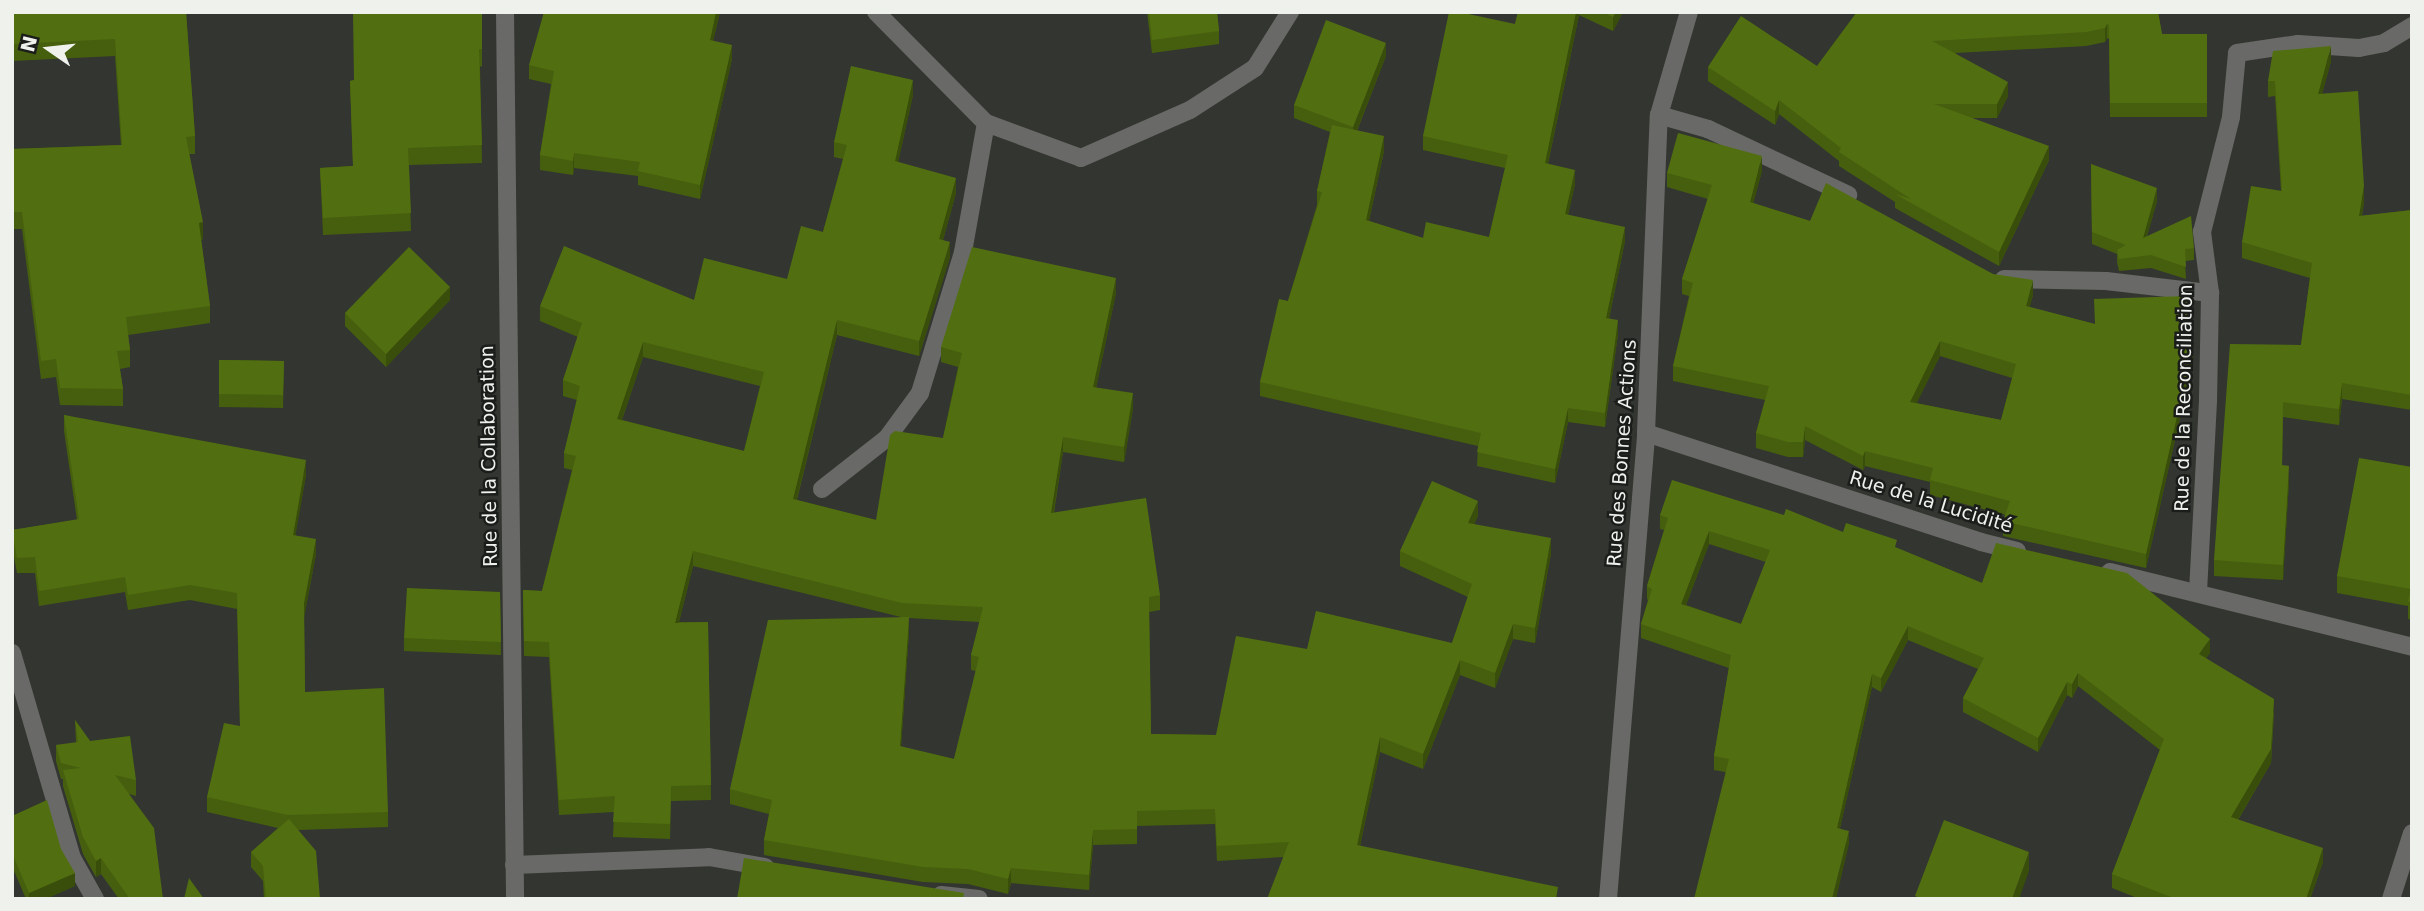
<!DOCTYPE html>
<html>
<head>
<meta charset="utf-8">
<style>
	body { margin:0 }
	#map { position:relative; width:2424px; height:911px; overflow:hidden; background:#333630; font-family:"DejaVu Sans",sans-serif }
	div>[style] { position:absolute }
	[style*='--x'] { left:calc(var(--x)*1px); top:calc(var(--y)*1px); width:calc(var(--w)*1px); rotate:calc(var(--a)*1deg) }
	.minor>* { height:18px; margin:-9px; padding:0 9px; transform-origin:9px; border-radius:9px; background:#696a67 }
	.wall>* { inset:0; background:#465f0e }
	.shaded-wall>* { inset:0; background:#394e0b }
	.building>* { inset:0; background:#516f10 }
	span { translate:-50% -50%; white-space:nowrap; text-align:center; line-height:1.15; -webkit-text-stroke:5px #1b1d1a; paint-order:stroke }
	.street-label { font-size:19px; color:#eff1ed }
	.frame { position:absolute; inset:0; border:14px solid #eff1ed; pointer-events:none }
	.north { position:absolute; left:14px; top:14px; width:70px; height:70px; -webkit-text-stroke:5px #1b1d1a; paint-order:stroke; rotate:284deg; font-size:19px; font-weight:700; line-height:28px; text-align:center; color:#eff1ed }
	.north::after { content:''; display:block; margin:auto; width:24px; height:32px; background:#eff1ed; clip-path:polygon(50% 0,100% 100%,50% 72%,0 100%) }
</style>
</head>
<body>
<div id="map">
	<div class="minor">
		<i style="--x:505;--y:12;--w:887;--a:89.35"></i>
		<i style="--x:876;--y:12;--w:156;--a:45.3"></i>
		<i style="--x:986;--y:123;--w:101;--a:20.2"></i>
		<i style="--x:1081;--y:158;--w:119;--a:-23.8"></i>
		<i style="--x:1190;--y:110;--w:77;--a:-32.9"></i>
		<i style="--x:1255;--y:68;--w:66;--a:-58"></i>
		<i style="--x:1659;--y:115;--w:51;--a:15.9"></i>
		<i style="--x:1708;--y:129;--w:155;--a:25.2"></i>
		<i style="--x:2004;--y:279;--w:102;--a:1.1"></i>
		<i style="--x:2106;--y:281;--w:105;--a:6.6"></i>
		<i style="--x:1646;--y:433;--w:352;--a:18"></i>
		<i style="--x:1981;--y:542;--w:37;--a:14"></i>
		<i style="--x:822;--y:489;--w:83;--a:-38.1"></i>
		<i style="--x:887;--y:438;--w:56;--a:-53.7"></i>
		<i style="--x:920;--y:393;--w:147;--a:-73"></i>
		<i style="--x:963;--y:252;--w:131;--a:-79.9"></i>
		<i style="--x:2110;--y:572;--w:311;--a:13.9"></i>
		<i style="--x:2198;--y:592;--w:192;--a:-87"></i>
		<i style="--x:2208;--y:400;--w:107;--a:-88.9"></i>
		<i style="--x:2210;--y:293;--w:62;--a:-97.5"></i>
		<i style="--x:2202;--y:232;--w:119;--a:-75.8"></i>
		<i style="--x:2231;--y:117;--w:64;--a:-84.6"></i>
		<i style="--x:2237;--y:53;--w:62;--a:-8.4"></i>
		<i style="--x:2298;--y:44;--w:61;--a:3.8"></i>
		<i style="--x:2359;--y:48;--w:25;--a:-11"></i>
		<i style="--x:2384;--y:43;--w:33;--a:-31"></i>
		<i style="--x:12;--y:653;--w:214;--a:73.7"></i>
		<i style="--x:72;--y:858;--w:47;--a:60.7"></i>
		<i style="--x:514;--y:865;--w:195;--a:-2.3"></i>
		<i style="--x:709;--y:857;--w:57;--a:10.1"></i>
		<i style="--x:941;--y:895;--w:38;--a:6"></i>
		<i style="--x:1608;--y:899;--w:468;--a:-85.3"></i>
		<i style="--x:1646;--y:433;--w:318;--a:-87.7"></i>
		<i style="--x:1659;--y:115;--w:107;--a:-73.8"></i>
		<i style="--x:2391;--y:899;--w:69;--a:-72.3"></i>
	</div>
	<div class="wall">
		<i style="clip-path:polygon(12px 12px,186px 12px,195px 136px,195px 154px,189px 154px,203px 239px,201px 240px,210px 306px,210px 323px,128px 335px,130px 350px,130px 367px,120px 369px,123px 389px,123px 406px,60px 405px,56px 377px,41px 379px,22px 229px,12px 229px,12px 149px,121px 145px,115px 56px,12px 61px)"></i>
		<i style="clip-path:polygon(482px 12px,482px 67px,480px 66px,482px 163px,409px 165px,411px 231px,323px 235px,320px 168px,353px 166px,350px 81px,354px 80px)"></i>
		<i style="clip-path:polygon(720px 12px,713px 41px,732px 59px,700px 199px,638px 185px,638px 176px,574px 168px,573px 175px,540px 170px,540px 155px,551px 84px,529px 79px,529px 65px)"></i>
		<i style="clip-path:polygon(1147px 12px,1217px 12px,1219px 31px,1219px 44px,1152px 53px)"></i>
		<i style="clip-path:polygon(1518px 12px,1623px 12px,1613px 31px,1579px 15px,1548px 164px,1575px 184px,1568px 215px,1625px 241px,1609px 319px,1618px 334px,1605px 427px,1568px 422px,1555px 483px,1477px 466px,1478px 446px,1260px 396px,1260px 382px,1288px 301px,1317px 205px,1317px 191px,1330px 132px,1294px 118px,1294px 105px,1386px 56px,1357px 131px,1384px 151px,1369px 221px,1423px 238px,1489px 237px,1505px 168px,1423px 150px,1423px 136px,1515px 24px)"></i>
		<i style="clip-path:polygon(1857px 12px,2158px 12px,2162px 34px,2207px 34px,2207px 117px,2110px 117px,2109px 39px,2107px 38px,2105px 42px,2086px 46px,1955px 53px,2008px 96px,1997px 118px,1971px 118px,2049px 160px,1999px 266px,1895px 208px,1895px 202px,1839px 166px,1839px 161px,1779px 114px,1775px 125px,1708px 81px,1708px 67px,1817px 66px)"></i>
		<i style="clip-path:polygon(2331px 61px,2322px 94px,2364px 202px,2362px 216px,2412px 210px,2412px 410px,2342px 399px,2339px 425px,2283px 417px,2282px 465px,2289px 481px,2283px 580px,2214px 576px,2214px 560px,2301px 345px,2310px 278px,2242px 258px,2242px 242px,2281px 191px,2275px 96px,2268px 97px,2268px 81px)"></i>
		<i style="clip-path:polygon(evenodd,913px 95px,898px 162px,956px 193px,943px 240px,950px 257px,919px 356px,837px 335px,797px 500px,876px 520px,943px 438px,958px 367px,941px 362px,941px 347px,1116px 293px,1096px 388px,1133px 408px,1124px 462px,1063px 452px,1054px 513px,1160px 595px,1160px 610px,1149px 612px,1151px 734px,1216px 735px,1307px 649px,1452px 643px,1468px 597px,1400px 566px,1400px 551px,1478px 516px,1474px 524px,1551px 553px,1535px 643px,1513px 639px,1495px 688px,1460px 675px,1423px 769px,1380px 752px,1360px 846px,1558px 899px,1283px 857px,1217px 861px,1215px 824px,1137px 826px,1137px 844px,1093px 845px,1089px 890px,1011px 883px,1008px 894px,968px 884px,923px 882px,764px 855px,764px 840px,769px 814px,730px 804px,730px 789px,901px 617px,693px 566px,679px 622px,708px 622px,711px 800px,671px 801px,670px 839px,613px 837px,614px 812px,559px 815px,549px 657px,524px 656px,523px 590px,542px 591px,572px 470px,564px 468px,564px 453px,577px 400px,563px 396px,563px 380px,578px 337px,540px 321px,540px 306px,694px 300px,787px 279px,823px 232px,843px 159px,834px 157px,834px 142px,913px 95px,643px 357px,760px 386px,744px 451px,622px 420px,643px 357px,913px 95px,909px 618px,980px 622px,971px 655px,971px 670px,976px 671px,954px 759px,901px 747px,909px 632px,909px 618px)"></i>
		<i style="clip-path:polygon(2091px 164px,2157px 201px,2147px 236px,2194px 248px,2194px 260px,2185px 261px,2186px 279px,2151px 268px,2119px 271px,2117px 262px,2117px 254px,2092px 244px)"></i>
		<i style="clip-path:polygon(evenodd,1762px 171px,1753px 203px,1810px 221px,1993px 274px,2033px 295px,2029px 307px,2094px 324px,2188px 345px,2193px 360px,2146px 568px,2003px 536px,2003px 521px,2006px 515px,1930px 495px,1930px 482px,1865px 466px,1863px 470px,1805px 440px,1803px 457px,1788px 457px,1756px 448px,1756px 433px,1765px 400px,1673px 381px,1673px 366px,1689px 296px,1682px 294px,1682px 279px,1708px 199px,1667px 187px,1667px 173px,1762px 171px,1940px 356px,2012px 378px,2001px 420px,1916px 403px,1940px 356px)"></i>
		<i style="clip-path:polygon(450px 300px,386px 367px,345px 326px,345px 313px)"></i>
		<i style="clip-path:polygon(219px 360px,284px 361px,283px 408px,219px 407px)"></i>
		<i style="clip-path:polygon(64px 415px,306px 475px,295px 535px,316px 554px,304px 617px,305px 692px,388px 812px,388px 827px,298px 830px,320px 899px,264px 899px,263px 881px,251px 867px,251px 852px,278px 828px,207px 812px,207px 797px,240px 726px,237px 609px,190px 600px,128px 610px,125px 592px,39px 606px,35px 573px,17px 573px,12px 546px,12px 530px,77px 520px,64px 431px)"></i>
		<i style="clip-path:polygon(2412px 467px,2412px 620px,2408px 619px,2408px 606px,2337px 593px,2337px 576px)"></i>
		<i style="clip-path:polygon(evenodd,1660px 515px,1784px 515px,1897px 548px,1982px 583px,2210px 653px,2206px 658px,2274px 713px,2271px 763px,2238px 820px,2323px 862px,2310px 899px,2140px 899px,2112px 888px,2112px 874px,2160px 750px,2078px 686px,2072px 698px,2067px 695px,2038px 752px,1963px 712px,1963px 698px,1978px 669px,1908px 640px,1881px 692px,1872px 687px,1840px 828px,1849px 844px,1725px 772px,1714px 770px,1714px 756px,1729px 668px,1641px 638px,1641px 624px,1648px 600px,1647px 599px,1647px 586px,1664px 530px,1660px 529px,1660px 515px,1709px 544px,1766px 562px,1741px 624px,1686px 605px,1709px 544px)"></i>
		<i style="clip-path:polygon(500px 592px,501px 655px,404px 651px,404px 638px)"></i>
		<i style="clip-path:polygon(75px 720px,90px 741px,136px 780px,136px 796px,129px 794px,163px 899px,119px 899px,101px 874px,96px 877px,83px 854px,63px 786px,63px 779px,61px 779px,56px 761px,56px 745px,76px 743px)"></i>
		<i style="clip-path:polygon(12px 816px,61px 849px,75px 886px,45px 899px,26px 899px,12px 866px)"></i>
	</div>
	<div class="shaded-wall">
		<i style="clip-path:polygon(716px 12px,720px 12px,710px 54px,710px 40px)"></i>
		<i style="clip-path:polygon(1576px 12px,1579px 12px,1579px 15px,1545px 177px,1545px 163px)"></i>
		<i style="clip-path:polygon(1616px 12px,1623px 12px,1613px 31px,1613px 17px)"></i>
		<i style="clip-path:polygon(2107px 24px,2107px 38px,2105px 42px,2105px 28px)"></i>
		<i style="clip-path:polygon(1386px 43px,1386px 56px,1353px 140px,1353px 127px)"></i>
		<i style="clip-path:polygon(732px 45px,732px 59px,700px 199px,700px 185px)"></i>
		<i style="clip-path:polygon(2331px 46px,2331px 61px,2318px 109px,2318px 94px)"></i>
		<i style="clip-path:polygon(913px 80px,913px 95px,895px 176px,895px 161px)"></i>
		<i style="clip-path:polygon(2008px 82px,2008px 96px,1997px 118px,1997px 104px)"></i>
		<i style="clip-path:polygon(1779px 100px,1779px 114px,1775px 125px,1775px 111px)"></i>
		<i style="clip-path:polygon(1384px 136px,1384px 151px,1366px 234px,1366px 220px)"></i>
		<i style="clip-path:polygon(2049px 146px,2049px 160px,1999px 266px,1999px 252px)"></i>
		<i style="clip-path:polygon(574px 153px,574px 168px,573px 175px,573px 161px)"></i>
		<i style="clip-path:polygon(1762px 156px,1762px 171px,1750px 216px,1750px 202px)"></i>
		<i style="clip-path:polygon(1575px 170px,1575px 184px,1565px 228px,1565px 214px)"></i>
		<i style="clip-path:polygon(956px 178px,956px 193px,939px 254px,939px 239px)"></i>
		<i style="clip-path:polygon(2364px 186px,2364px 202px,2359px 231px,2359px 216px)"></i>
		<i style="clip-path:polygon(2157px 188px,2157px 201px,2143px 250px,2143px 238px)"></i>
		<i style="clip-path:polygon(203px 222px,203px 239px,199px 240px,199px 223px)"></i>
		<i style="clip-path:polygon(1625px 227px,1625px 241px,1606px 333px,1606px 318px)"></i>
		<i style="clip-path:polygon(950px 242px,950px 257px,919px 356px,919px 341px)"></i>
		<i style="clip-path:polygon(1116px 278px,1116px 293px,1093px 402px,1093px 387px)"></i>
		<i style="clip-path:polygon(2033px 280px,2033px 295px,2026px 321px,2026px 306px)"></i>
		<i style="clip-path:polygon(450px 287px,450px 300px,386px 367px,386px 354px)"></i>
		<i style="clip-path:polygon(837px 320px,837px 335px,793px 514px,793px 499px)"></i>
		<i style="clip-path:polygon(1618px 320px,1618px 334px,1605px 427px,1605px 413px)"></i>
		<i style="clip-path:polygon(1940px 341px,1940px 356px,1910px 417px,1910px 402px)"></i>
		<i style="clip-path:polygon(643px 342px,643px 357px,617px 434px,617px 419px)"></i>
		<i style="clip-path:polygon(2193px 345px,2193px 360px,2146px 568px,2146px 554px)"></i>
		<i style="clip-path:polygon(2342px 383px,2342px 399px,2339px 425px,2339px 409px)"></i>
		<i style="clip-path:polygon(1133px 393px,1133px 408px,1124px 462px,1124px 447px)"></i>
		<i style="clip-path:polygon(1568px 408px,1568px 422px,1555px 483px,1555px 469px)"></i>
		<i style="clip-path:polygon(1805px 426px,1805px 440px,1803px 457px,1803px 442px)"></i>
		<i style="clip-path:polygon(1063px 437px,1063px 452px,1051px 528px,1051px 513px)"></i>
		<i style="clip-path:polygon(1865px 451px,1865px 466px,1863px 470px,1863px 456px)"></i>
		<i style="clip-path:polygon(306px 460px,306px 475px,293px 550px,293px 535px)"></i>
		<i style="clip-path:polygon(2289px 466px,2289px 481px,2283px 580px,2283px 565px)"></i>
		<i style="clip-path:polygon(1478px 501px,1478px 516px,1468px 538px,1468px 523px)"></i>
		<i style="clip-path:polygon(1709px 531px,1709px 544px,1681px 618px,1681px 604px)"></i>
		<i style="clip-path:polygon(1551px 538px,1551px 553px,1535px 643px,1535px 628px)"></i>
		<i style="clip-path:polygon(316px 539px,316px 554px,304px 618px,304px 603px)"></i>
		<i style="clip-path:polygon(693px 551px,693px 566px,675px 638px,675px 623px)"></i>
		<i style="clip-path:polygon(909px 617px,909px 632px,900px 761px,900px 746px)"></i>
		<i style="clip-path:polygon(1513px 624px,1513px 639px,1495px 688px,1495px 673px)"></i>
		<i style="clip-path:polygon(1908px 626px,1908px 640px,1881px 692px,1881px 678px)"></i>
		<i style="clip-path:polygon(2210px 639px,2210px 653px,2199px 668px,2199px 654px)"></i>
		<i style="clip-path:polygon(1460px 660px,1460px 675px,1423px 769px,1423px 754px)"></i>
		<i style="clip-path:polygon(2078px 673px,2078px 686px,2072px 698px,2072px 684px)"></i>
		<i style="clip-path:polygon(1872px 674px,1872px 687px,1837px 841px,1837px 828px)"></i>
		<i style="clip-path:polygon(2067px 682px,2067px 695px,2038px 752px,2038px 738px)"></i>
		<i style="clip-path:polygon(2274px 699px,2271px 763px,2231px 831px,2231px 817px)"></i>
		<i style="clip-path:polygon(1380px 737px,1380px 752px,1357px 860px,1357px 845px)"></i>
		<i style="clip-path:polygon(1093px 830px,1093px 845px,1089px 890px,1089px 875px)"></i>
		<i style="clip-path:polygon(1849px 831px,1849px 844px,1836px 899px,1832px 899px)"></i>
		<i style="clip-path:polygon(2323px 848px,2323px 862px,2310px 899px,2306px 899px)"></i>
		<i style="clip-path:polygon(2029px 852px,2029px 871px,2019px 899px,2012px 899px)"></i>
		<i style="clip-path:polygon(101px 858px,101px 874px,96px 877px,96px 861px)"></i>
		<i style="clip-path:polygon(1011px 868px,1011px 883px,1008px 894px,1008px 879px)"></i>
		<i style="clip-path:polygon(75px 873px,75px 886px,45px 899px,29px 899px,29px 893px)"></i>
	</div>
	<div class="building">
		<i style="clip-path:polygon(12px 12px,186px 12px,195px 136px,186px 137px,203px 222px,199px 223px,210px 306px,126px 317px,130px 350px,117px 351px,123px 389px,60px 388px,56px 359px,41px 361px,22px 212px,12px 212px,12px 149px,122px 145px,115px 39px,12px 44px)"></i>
		<i style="clip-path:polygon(353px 12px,482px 12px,482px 49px,479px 49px,482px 145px,408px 148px,411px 213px,323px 218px,320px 168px,353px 166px,350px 81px,354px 80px)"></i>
		<i style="clip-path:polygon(544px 12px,716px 12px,710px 40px,732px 45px,700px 185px,638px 171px,640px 162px,574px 153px,573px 161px,540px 155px,554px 71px,529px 65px)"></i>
		<i style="clip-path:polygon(1149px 12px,1217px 12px,1219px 31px,1152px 40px)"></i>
		<i style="clip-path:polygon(1449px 12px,1459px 12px,1515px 24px,1518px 12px,1576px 12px,1545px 163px,1575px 170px,1565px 214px,1625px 227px,1606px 318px,1618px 320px,1605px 413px,1568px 408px,1555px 469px,1477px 452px,1481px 433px,1260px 382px,1279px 299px,1288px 301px,1322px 192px,1317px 191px,1332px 125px,1384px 136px,1366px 220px,1423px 238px,1426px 222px,1489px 237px,1508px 155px,1423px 136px)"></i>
		<i style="clip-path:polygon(1603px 12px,1616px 12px,1613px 17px)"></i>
		<i style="clip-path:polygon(1857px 12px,2158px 12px,2162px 34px,2207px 34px,2207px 103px,2110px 103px,2109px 25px,2107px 24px,2105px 28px,2086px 32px,1932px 41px,2008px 82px,1997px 104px,1934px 104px,2049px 146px,1999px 252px,1895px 194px,1911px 199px,1839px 152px,1841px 148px,1779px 100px,1775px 111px,1708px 67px,1741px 16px,1817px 66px)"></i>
		<i style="clip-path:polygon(1326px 20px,1386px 43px,1353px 127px,1294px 105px)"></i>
		<i style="clip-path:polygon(2331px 46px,2318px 94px,2358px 91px,2364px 186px,2359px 216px,2412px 210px,2412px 395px,2342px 383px,2339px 409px,2283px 402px,2282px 465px,2289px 466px,2283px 565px,2214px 560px,2230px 344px,2301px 345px,2312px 263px,2242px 242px,2251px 186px,2282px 191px,2275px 81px,2268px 81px,2273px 51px)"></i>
		<i style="clip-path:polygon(evenodd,851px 66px,913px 80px,895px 161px,956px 178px,939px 239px,950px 242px,919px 341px,837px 320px,793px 499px,876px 520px,890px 435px,895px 431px,943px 438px,962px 353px,941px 347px,972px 247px,1116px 278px,1093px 387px,1133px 393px,1124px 447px,1063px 437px,1051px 513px,1146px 498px,1160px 595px,1149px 597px,1151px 734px,1216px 735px,1236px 636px,1307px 649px,1316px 611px,1452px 643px,1472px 584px,1400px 551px,1432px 481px,1478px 501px,1468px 523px,1551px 538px,1535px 628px,1513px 624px,1495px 673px,1460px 660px,1423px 754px,1380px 737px,1357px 845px,1558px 887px,1556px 899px,1267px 899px,1289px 842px,1217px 846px,1215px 809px,1137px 811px,1137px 829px,1093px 830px,1089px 875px,1011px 868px,1008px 879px,968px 869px,923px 867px,764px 840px,772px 800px,730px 789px,768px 620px,909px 617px,900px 746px,954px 759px,979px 657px,971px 655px,983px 607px,902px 603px,693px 551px,675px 623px,708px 622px,711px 785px,671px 786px,670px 824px,613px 822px,615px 796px,559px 800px,549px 642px,524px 641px,523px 590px,542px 591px,576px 456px,564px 453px,580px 386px,563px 380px,582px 323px,540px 306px,564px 246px,694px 300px,704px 258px,787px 279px,801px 226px,823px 232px,847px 145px,834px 142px,851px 66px,643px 342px,764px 372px,744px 451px,617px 419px,643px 342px)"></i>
		<i style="clip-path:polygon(evenodd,1678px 133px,1762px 156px,1750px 202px,1810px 221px,1826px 183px,1993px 274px,2033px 280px,2026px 306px,2095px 324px,2094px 299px,2187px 296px,2188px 345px,2193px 345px,2146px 554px,2003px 521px,2010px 501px,1930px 480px,1933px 468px,1865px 451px,1863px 456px,1805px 426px,1803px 442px,1788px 442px,1756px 433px,1769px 386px,1673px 366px,1693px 283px,1682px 279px,1712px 185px,1667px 173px,1678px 133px,1940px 341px,2016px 364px,2001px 420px,1910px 402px,1940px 341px)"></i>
		<i style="clip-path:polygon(2091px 164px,2157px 188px,2143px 238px,2191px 216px,2194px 248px,2185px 249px,2186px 267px,2151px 255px,2119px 259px,2117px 250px,2126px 245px,2092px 232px)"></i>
		<i style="clip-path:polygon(409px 247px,450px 287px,386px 354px,345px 313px)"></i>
		<i style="clip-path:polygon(219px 360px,284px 361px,283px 395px,219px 394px)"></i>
		<i style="clip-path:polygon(64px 415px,306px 460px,293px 535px,316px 539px,304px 603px,305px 692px,384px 688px,388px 812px,288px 815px,207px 797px,224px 723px,240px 726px,237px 593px,190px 585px,128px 595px,125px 577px,39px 591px,35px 557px,17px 558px,12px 530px,79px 519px)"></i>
		<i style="clip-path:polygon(2359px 458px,2412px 467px,2412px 603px,2408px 601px,2411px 589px,2337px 576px)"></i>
		<i style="clip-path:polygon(evenodd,1672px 480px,1784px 515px,1786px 509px,1843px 532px,1846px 523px,1897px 540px,1895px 547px,1982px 583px,1996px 543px,2127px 573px,2210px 639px,2199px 654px,2274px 699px,2271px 749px,2231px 817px,2323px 848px,2306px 899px,2176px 899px,2112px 874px,2164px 739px,2078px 673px,2072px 684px,2067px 682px,2038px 738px,1963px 698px,1984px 658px,1908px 626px,1881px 678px,1872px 674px,1837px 828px,1849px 831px,1832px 899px,1694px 899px,1729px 759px,1714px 756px,1731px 655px,1641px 624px,1652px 589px,1647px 586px,1668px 518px,1660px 515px,1672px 480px,1709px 531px,1770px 550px,1741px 624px,1681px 604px,1709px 531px)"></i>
		<i style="clip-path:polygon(407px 588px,500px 592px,501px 642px,404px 638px)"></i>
		<i style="clip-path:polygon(75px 720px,90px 741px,130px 736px,136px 780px,115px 775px,154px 828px,163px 899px,130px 899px,101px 858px,96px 861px,83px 837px,63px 770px,81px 768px,61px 763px,56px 745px,78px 742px)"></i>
		<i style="clip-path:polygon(47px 800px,61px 849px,75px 873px,29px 893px,12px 853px,12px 816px)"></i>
		<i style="clip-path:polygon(289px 819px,316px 851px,320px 899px,266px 899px,263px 866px,251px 852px)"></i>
		<i style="clip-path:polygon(1944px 820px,2029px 852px,2012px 899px,1922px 899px,1915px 896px)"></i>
		<i style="clip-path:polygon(744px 858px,964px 893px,963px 899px,737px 899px)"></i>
		<i style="clip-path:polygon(189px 878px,204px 899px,184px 899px)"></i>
	</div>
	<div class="street-label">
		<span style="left:2184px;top:398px;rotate:-89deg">Rue de la Reconciliation</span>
		<span style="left:1622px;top:453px;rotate:-86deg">Rue des Bonnes Actions</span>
		<span style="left:489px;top:456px;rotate:-91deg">Rue de la Collaboration</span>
		<span style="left:1931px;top:502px;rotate:17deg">Rue de la Lucidité</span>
	</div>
	<div class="frame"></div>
	<div class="north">N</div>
</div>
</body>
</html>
